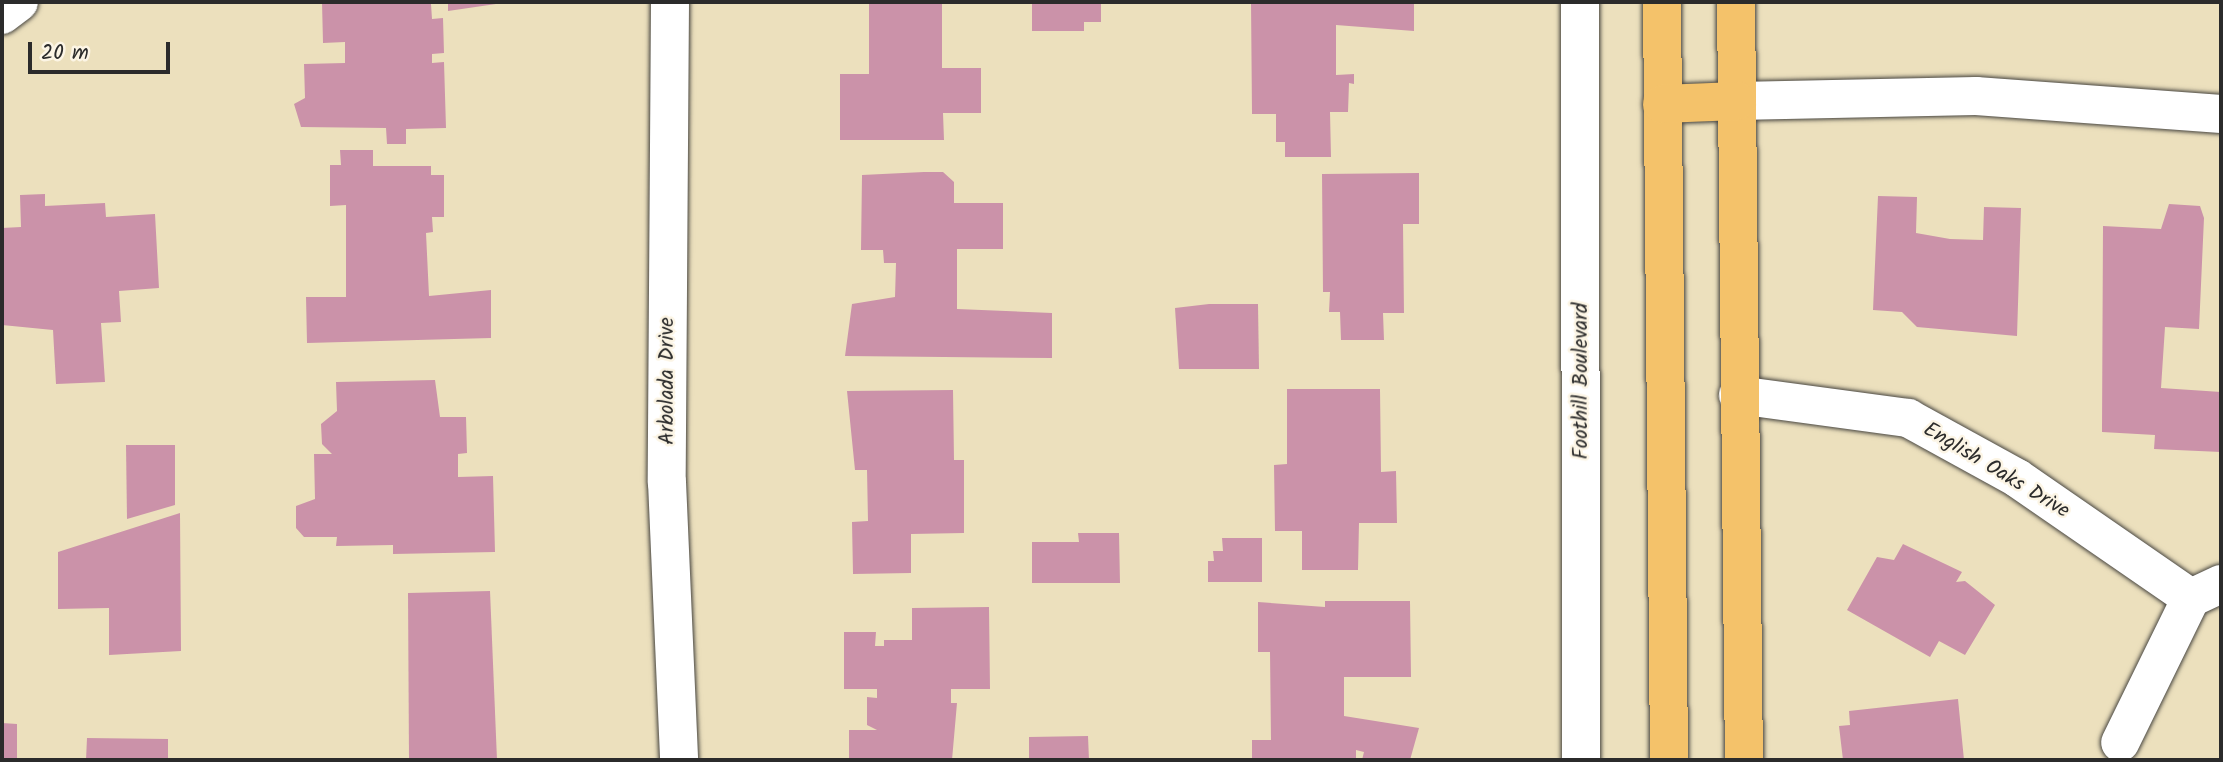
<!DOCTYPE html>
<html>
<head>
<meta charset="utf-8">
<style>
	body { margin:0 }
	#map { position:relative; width:2223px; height:762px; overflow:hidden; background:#ece0bd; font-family:Kalam,sans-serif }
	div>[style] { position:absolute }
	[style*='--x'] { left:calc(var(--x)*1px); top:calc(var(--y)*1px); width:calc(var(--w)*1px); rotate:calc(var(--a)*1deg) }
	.building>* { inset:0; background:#cb92a9 }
	.roads { filter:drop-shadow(0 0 2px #484641) drop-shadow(0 0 2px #484641) }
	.minor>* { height:38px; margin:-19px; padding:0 19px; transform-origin:19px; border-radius:19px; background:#fff }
	.major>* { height:38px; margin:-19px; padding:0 19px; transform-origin:19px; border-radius:19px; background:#f4c26a }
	span { translate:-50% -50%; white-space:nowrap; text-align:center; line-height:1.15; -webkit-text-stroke:5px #fcf5e5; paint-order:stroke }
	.street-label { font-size:21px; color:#2b2b2b }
	.frame { position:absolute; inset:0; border:4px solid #2b2b2b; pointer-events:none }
	.scale { position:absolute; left:28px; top:42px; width:142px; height:32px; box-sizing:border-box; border:4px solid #2b2b2b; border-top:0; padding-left:9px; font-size:21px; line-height:24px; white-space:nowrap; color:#2b2b2b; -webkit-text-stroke:5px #fcf5e5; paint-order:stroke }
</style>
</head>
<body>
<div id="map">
	<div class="building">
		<i style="clip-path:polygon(322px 2px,445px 2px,431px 4px,432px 19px,443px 18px,444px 53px,432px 54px,432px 63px,444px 62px,446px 128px,406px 129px,406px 144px,387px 144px,386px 128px,301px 127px,294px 104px,305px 98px,304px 64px,345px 63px,345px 42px,323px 43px)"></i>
		<i style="clip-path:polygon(448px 2px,496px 2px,496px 4px,448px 11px)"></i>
		<i style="clip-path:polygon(869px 2px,942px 2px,942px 68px,981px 68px,981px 113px,943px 113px,944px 140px,840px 140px,840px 74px,869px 74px)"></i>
		<i style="clip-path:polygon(1032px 2px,1101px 2px,1101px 22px,1084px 22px,1084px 31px,1032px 31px)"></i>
		<i style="clip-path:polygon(1251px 2px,1414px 2px,1414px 31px,1336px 25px,1336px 75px,1354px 74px,1354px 84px,1349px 83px,1348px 112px,1330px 112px,1331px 157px,1285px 157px,1285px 142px,1276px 142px,1276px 114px,1252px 114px)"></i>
		<i style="clip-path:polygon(340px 150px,373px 150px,373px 166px,431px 166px,431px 175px,444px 175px,444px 217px,432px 217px,433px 232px,426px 233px,429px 296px,491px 290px,491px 338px,307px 343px,306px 297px,346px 297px,346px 205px,330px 206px,330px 165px,341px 165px)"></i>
		<i style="clip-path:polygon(924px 172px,943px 172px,954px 182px,954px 203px,1003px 203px,1003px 249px,957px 249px,957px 309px,1052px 313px,1052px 358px,845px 356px,852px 304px,895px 297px,896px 263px,884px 263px,883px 250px,861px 250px,862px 175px)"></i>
		<i style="clip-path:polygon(1419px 173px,1419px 224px,1403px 224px,1404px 313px,1383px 313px,1384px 340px,1341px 340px,1340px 312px,1329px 312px,1330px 292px,1323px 292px,1322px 174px)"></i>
		<i style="clip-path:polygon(45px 194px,45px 206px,105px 203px,106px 217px,155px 214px,159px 288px,119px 291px,121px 322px,101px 323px,105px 382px,56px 384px,53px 330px,2px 325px,2px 228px,21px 227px,20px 195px)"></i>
		<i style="clip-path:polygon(1878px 196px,1917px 197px,1916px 233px,1950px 239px,1983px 240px,1984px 207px,2021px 208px,2017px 336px,1917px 327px,1902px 312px,1873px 310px)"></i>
		<i style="clip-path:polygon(2169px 204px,2200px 206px,2204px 218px,2199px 329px,2165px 327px,2161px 388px,2221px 392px,2221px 452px,2154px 449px,2155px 435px,2102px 432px,2103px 226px,2161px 229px)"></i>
		<i style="clip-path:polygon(1209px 304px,1258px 304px,1259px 369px,1179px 369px,1175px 308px)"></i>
		<i style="clip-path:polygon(435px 380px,440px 417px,466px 417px,467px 453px,458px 454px,458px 477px,493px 476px,495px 552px,393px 554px,393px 545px,336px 546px,337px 537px,304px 537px,296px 528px,296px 506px,315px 499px,314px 454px,332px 454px,322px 444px,321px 424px,337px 411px,336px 382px)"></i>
		<i style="clip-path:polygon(1287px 389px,1380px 389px,1381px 472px,1396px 471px,1397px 523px,1359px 523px,1358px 570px,1302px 570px,1302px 531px,1275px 531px,1274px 465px,1287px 464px)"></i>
		<i style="clip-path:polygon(953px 390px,954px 460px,964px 460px,964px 533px,911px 534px,911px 573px,853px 574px,852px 522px,868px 521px,867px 470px,855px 470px,847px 391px)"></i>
		<i style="clip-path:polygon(126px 445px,175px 445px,175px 505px,127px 519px)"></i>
		<i style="clip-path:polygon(180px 513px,181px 651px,109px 655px,109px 608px,58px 609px,58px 552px)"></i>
		<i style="clip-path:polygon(1078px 533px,1119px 533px,1120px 583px,1032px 583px,1032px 542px,1079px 542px)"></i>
		<i style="clip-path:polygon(1222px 538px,1262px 538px,1262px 582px,1208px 582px,1208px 561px,1214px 561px,1213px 551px,1223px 551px)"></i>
		<i style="clip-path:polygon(1903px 544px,1962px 572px,1956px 582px,1965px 581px,1995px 605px,1965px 655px,1939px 641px,1930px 657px,1847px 610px,1877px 557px,1894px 560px)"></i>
		<i style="clip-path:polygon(490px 591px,497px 760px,409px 760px,408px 593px)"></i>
		<i style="clip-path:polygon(1325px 601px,1410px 601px,1411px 677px,1344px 677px,1344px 716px,1419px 728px,1410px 760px,1362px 760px,1364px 752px,1356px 750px,1356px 760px,1252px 760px,1252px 740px,1271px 740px,1270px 652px,1258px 652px,1258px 602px,1325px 607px)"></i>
		<i style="clip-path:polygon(989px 607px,990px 689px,951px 689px,951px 703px,957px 703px,952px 760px,849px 760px,849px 730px,877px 730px,867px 725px,867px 697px,877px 698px,877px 689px,844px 689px,844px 632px,876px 632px,875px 646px,884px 646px,884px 640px,912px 640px,912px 608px)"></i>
		<i style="clip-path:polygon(1958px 699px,1964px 760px,1843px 760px,1839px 726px,1850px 725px,1849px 711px)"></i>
		<i style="clip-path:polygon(2px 723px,17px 724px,17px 760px,2px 760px)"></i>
		<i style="clip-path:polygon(1088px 736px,1089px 760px,1029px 760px,1029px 737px)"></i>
		<i style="clip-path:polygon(87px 738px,168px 739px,168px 760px,86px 760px)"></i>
	</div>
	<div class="roads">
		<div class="minor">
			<i style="--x:670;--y:2;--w:480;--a:90.4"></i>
			<i style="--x:667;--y:482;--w:278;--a:87.5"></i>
			<i style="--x:1580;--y:2;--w:758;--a:89.92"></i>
			<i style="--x:2;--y:15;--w:21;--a:-37"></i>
			<i style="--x:1737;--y:101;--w:239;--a:-1.2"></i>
			<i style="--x:1976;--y:96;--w:246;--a:4.2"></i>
			<i style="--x:1738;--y:395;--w:172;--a:7.7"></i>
			<i style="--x:1908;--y:418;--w:124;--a:28.8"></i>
			<i style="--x:2017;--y:478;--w:211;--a:34.6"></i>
			<i style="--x:2191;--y:598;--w:161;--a:116.1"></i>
			<i style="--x:2191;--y:598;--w:33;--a:-25"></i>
		</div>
		<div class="major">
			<i style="--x:1662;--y:2;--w:758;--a:89.47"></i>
			<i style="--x:1736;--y:2;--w:758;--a:89.4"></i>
			<i style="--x:1662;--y:104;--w:75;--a:-2.3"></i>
		</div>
	</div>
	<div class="street-label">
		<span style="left:668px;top:381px;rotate:-90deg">Arbolada Drive</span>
		<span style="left:1582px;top:381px;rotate:-90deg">Foothill Boulevard</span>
		<span style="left:1996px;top:471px;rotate:31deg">English Oaks Drive</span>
	</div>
	<div class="frame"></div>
	<div class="scale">20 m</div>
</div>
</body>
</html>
